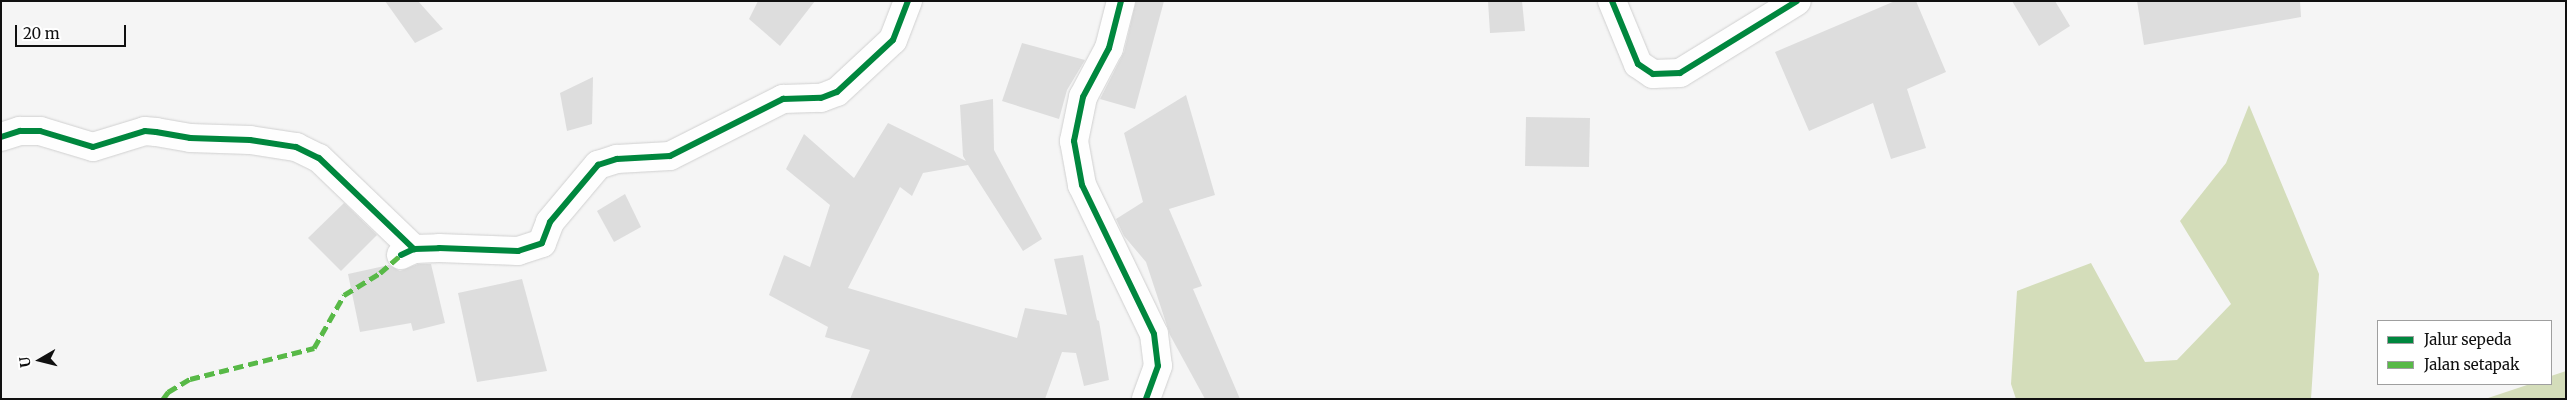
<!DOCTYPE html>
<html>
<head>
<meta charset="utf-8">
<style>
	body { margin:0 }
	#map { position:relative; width:2567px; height:400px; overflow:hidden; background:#f5f5f5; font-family:Merriweather,serif }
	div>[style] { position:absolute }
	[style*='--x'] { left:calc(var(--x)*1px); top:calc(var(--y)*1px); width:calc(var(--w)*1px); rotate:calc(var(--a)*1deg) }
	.forest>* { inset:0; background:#d4ddba }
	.building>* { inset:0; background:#ddd }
	.roads { filter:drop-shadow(0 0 1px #d0d0d0) drop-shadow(0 0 1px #d0d0d0) }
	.minor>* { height:28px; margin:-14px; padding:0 14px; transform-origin:14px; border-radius:14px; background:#fefefe }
	.quiet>* { height:5px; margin-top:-2.5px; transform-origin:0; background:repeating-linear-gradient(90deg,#58b947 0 10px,transparent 0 15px) }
	.cycleway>* { height:6px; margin:-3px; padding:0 3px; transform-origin:3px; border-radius:3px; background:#00873e }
	span { translate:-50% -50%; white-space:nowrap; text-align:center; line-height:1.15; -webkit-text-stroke:4px #fff; paint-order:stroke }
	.frame { position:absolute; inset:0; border:2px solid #101010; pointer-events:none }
	.legend { position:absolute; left:2377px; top:320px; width:175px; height:65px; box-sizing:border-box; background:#fff; border:1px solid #9f9f9f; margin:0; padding:6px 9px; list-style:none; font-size:15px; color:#101010 }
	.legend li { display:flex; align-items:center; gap:10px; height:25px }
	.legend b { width:25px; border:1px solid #9f9f9f }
	.north { position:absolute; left:15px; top:335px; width:50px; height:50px; -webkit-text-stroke:4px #fff; paint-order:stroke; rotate:262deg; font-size:14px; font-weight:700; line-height:20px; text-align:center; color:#101010 }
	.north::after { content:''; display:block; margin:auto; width:18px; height:22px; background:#101010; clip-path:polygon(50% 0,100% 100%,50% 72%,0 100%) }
	.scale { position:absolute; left:15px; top:25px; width:111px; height:22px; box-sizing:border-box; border:2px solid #101010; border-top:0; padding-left:6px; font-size:15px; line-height:18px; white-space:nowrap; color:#101010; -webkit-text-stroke:4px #fff; paint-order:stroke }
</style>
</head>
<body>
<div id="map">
	<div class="forest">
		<i style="clip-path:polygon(2249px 105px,2319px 274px,2311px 399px,2016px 399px,2011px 384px,2017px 291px,2091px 263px,2145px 362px,2177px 360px,2231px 304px,2180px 221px,2226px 163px)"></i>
		<i style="clip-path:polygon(2566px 371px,2566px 399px,2485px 399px,2530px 384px,2551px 384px,2551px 376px)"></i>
	</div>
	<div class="building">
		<i style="clip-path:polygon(385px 1px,418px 1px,443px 29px,415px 43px)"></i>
		<i style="clip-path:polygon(758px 1px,815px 1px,780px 46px,749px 19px)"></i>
		<i style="clip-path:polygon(1136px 1px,1164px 1px,1135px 109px,1100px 99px,1124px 52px)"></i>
		<i style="clip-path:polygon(1488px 1px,1522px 1px,1525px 31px,1490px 33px)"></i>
		<i style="clip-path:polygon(1895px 1px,1916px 1px,1946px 72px,1907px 89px,1926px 148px,1891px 159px,1873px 103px,1809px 131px,1775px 52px)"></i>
		<i style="clip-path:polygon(2012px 1px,2055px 1px,2070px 26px,2039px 46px)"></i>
		<i style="clip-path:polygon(2137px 1px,2300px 1px,2301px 17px,2144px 45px)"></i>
		<i style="clip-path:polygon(1022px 43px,1085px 60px,1067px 90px,1059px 119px,1002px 101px)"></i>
		<i style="clip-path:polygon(593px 77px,592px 124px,567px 131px,560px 93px)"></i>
		<i style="clip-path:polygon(1186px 95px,1215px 195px,1169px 209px,1202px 286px,1193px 289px,1240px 399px,1205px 399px,1170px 335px,1146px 262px,1124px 236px,1116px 219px,1143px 202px,1124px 133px)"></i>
		<i style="clip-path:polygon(993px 99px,994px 150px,1042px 239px,1023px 251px,968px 165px,923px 173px,912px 196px,900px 187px,848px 288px,1017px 338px,1025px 308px,1067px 315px,1054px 259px,1083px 255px,1097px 320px,1099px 321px,1109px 380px,1084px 386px,1076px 353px,1062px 352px,1045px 399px,850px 399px,870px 350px,825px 337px,828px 327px,769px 295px,784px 255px,810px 267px,830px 205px,786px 169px,804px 134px,854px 178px,888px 123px,966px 161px,963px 156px,960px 105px)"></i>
		<i style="clip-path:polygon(1526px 117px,1590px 118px,1589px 167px,1525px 166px)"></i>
		<i style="clip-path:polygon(625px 194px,641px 227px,614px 242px,597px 211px)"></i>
		<i style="clip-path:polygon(344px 203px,377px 235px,341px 271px,308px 238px)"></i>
		<i style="clip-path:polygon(418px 264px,431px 264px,445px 323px,413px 331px,411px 323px,360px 332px,348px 274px,389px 265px,400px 271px)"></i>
		<i style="clip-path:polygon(522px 279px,547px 371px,477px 382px,458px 293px)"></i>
	</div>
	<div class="roads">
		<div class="minor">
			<i style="--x:1121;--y:1;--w:49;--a:104.3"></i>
			<i style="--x:1109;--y:48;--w:55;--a:118"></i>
			<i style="--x:1083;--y:97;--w:45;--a:101.6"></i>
			<i style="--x:1074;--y:141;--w:45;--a:79.7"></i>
			<i style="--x:1082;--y:185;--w:165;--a:64.2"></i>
			<i style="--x:1154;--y:334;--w:32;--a:83"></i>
			<i style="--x:1158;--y:366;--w:35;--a:110"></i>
			<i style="--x:1612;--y:1;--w:68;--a:67.6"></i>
			<i style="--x:1638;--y:64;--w:18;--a:34"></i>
			<i style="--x:1653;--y:74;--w:27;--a:-2"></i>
			<i style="--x:1680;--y:73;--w:137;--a:-31.6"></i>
			<i style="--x:1;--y:137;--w:20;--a:-18"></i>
			<i style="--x:20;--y:131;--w:20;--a:0"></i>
			<i style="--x:40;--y:131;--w:55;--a:16.8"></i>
			<i style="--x:93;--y:147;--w:54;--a:-17.1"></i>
			<i style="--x:145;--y:131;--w:11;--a:5"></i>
			<i style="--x:156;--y:132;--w:35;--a:10"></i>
			<i style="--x:190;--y:138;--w:60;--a:1.9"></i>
			<i style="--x:250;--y:140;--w:47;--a:8.7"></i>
			<i style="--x:296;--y:147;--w:25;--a:26"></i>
			<i style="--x:319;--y:158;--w:132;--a:43.8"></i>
			<i style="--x:401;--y:255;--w:14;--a:-25"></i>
			<i style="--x:414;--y:249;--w:25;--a:-2"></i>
			<i style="--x:439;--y:248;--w:79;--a:2.2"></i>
			<i style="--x:518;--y:251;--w:25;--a:-18"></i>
			<i style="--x:542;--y:243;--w:22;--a:-69"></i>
			<i style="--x:550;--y:222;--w:75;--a:-49.9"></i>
			<i style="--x:598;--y:165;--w:20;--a:-18"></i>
			<i style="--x:617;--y:159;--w:53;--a:-3.2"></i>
			<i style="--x:670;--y:156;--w:127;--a:-26.8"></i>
			<i style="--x:783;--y:99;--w:38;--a:-2"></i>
			<i style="--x:821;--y:98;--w:17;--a:-21"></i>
			<i style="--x:837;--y:92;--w:76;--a:-42.9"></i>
			<i style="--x:893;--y:40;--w:42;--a:-69"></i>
		</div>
	</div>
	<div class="quiet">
		<i style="--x:163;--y:399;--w:9;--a:-54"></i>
		<i style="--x:168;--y:392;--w:26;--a:-31"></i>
		<i style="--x:190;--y:379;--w:128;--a:-14"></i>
		<i style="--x:314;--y:348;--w:61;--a:-60.5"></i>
		<i style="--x:344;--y:295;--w:42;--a:-31.4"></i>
		<i style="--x:380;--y:273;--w:28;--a:-41"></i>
	</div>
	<div class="cycleway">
		<i style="--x:1121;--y:1;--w:49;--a:104.3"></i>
		<i style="--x:1109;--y:48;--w:55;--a:118"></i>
		<i style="--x:1083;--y:97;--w:45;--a:101.6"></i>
		<i style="--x:1074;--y:141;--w:45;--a:79.7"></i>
		<i style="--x:1082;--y:185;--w:165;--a:64.2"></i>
		<i style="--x:1154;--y:334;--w:32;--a:83"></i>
		<i style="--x:1158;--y:366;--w:35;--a:110"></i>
		<i style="--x:1612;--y:1;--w:68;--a:67.6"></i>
		<i style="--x:1638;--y:64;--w:18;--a:34"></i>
		<i style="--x:1653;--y:74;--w:27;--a:-2"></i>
		<i style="--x:1680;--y:73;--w:137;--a:-31.6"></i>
		<i style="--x:1;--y:137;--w:20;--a:-18"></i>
		<i style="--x:20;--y:131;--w:20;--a:0"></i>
		<i style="--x:40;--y:131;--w:55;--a:16.8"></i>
		<i style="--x:93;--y:147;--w:54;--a:-17.1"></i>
		<i style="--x:145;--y:131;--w:11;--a:5"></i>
		<i style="--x:156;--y:132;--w:35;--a:10"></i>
		<i style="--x:190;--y:138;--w:60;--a:1.9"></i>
		<i style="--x:250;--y:140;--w:47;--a:8.7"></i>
		<i style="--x:296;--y:147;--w:25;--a:26"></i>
		<i style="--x:319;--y:158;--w:132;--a:43.8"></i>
		<i style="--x:401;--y:255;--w:14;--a:-25"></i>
		<i style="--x:414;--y:249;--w:25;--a:-2"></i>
		<i style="--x:439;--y:248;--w:79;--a:2.2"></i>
		<i style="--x:518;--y:251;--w:25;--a:-18"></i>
		<i style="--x:542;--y:243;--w:22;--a:-69"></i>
		<i style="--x:550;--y:222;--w:75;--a:-49.9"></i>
		<i style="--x:598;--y:165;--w:20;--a:-18"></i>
		<i style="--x:617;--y:159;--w:53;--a:-3.2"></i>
		<i style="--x:670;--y:156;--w:127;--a:-26.8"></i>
		<i style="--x:783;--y:99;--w:38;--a:-2"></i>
		<i style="--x:821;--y:98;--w:17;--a:-21"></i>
		<i style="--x:837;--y:92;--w:76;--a:-42.9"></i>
		<i style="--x:893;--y:40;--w:42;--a:-69"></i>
	</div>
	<div class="frame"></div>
	<ul class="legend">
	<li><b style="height:6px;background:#00873e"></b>Jalur sepeda</li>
	<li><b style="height:6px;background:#58b947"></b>Jalan setapak</li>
	</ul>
	<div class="north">U</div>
	<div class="scale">20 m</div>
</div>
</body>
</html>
